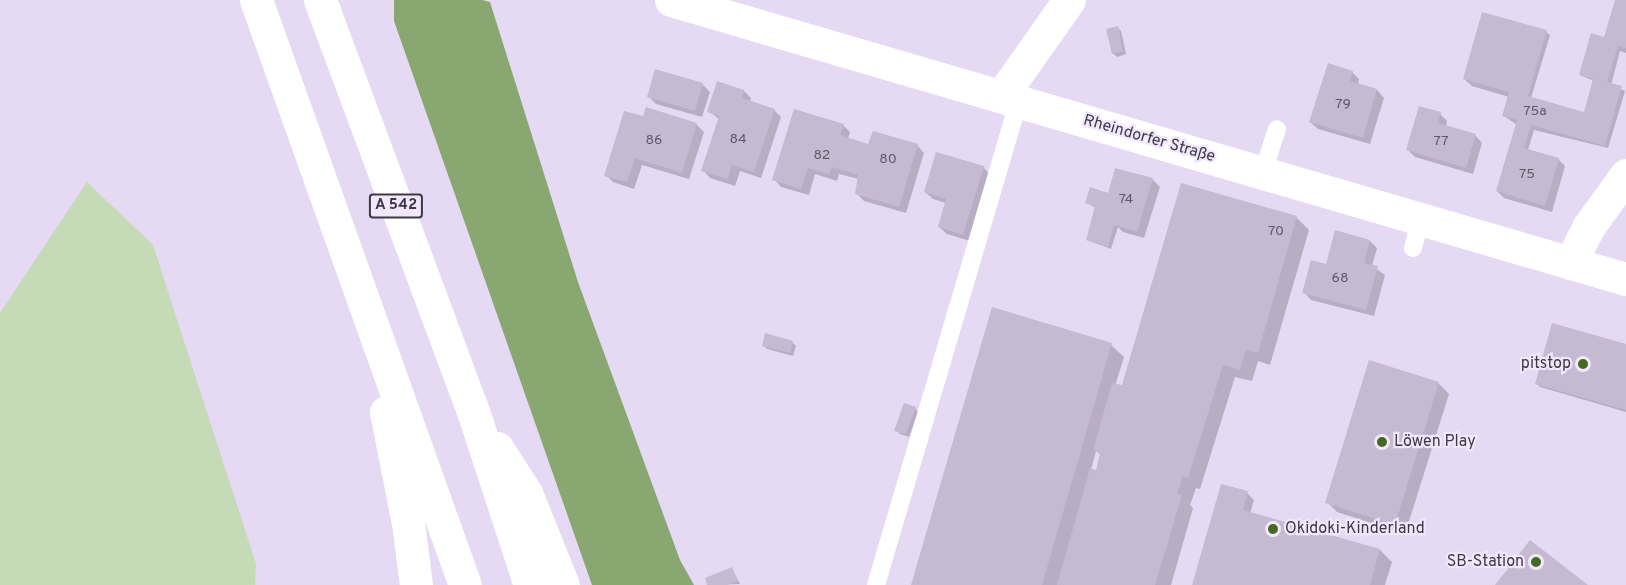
<!DOCTYPE html>
<html>
<head>
<meta charset="utf-8">
<style>
	body { margin:0 }
	#map { position:relative; width:1626px; height:585px; overflow:hidden; background:#e6d9f3; font-family:Overpass,sans-serif }
	div>[style] { position:absolute }
	[style*='--x'] { left:calc(var(--x)*1px); top:calc(var(--y)*1px); width:calc(var(--w)*1px); rotate:calc(var(--a)*1deg) }
	.green>* { inset:0; background:#c5dab6 }
	.forest>* { inset:0; background:#88a771 }
	.shadow>* { inset:0; background:#0003 }
	.building>* { inset:0; background:#c6b9d2 }
	.lane>* { height:18px; margin:-9px; padding:0 9px; transform-origin:9px; border-radius:9px; background:#fff }
	.street>* { height:33px; margin:-16.5px; padding:0 16.5px; transform-origin:16.5px; border-radius:16.5px; background:#fff }
	.secondary>* { height:33px; margin:-16.5px; padding:0 16.5px; transform-origin:16.5px; border-radius:16.5px; background:#fff }
	.highway>* { height:33px; margin:-16.5px; padding:0 16.5px; transform-origin:16.5px; border-radius:16.5px; background:#fff }
	.dots>* { width:16px; height:16px; translate:-50% -50%; box-sizing:border-box; border:3px solid #f2e8fd; border-radius:50% }
	span { translate:-50% -50%; white-space:nowrap; text-align:center; line-height:1.15; -webkit-text-stroke:4.5px #f2e8fd; paint-order:stroke }
	.number-label { font-size:14px; color:#605967 }
	.number-label span { -webkit-text-stroke-width:0 }
	.shield-label span { padding:2px 4px; background:#f2e8fd; border:2px solid; border-radius:4px; -webkit-text-stroke-width:0 }
	.shield-label { font-size:15px; color:#3e3943; font-weight:700 }
	.street-label { font-size:16px; color:#3e3943 }
	.poi-label { font-size:16px; color:#3e3943 }
	.right { translate:-100% -50%; text-align:right }
	.left { translate:0 -50%; text-align:left }
</style>
</head>
<body>
<div id="map">
	<div class="green">
		<i style="clip-path:polygon(87px 182px,153px 245px,256px 564px,255px 585px,0 585px,0 313px)"></i>
	</div>
	<div class="forest">
		<i style="clip-path:polygon(394px 0,482px 0,490px 2px,578px 282px,680px 560px,694px 585px,592px 585px,394px 21px)"></i>
	</div>
	<div class="shadow">
		<i style="clip-path:polygon(1616px 0,1626px 0,1626px 53px,1620px 51px,1611px 85px,1625px 91px,1608px 148px,1534px 130px,1528px 150px,1558px 159px,1565px 166px,1552px 212px,1504px 198px,1497px 191px,1517px 125px,1504px 116px,1509px 97px,1472px 86px,1464px 79px,1546px 32px,1550px 35px,1531px 98px,1585px 114px,1594px 81px,1580px 75px,1605px 39px)"></i>
		<i style="clip-path:polygon(1118px 28px,1121px 31px,1126px 54px,1117px 57px,1113px 53px)"></i>
		<i style="clip-path:polygon(1352px 72px,1359px 79px,1358px 85px,1377px 90px,1384px 98px,1370px 144px,1318px 129px,1310px 122px)"></i>
		<i style="clip-path:polygon(702px 84px,710px 92px,702px 117px,656px 104px,648px 96px)"></i>
		<i style="clip-path:polygon(744px 91px,751px 98px,750px 102px,774px 110px,781px 117px,761px 178px,740px 171px,735px 186px,710px 178px,703px 170px,720px 120px,709px 111px)"></i>
		<i style="clip-path:polygon(647px 109px,697px 125px,704px 132px,689px 179px,642px 165px,634px 189px,613px 182px,606px 175px,644px 118px)"></i>
		<i style="clip-path:polygon(1440px 114px,1447px 121px,1446px 127px,1475px 135px,1482px 143px,1473px 174px,1415px 157px,1408px 150px)"></i>
		<i style="clip-path:polygon(843px 125px,850px 132px,848px 139px,868px 146px,917px 145px,924px 153px,906px 213px,864px 201px,856px 193px,859px 179px,839px 174px,837px 181px,815px 174px,809px 195px,781px 187px,774px 179px)"></i>
		<i style="clip-path:polygon(983px 167px,990px 175px,970px 241px,947px 234px,939px 227px,946px 203px,933px 199px,925px 192px)"></i>
		<i style="clip-path:polygon(1152px 179px,1160px 187px,1144px 238px,1123px 232px,1118px 227px,1111px 249px,1087px 240px,1096px 208px,1087px 203px)"></i>
		<i style="clip-path:polygon(evenodd,1182px 184px,1297px 218px,1309px 230px,1270px 365px,1258px 361px,1252px 381px,1235px 377px,1200px 489px,1196px 488px,1190px 505px,1193px 508px,1171px 585px,912px 585px,1111px 345px,1124px 357px,1115px 386px,1123px 387px,1182px 184px,1096px 451px,1101px 455px,1097px 472px,1091px 470px,1096px 451px)"></i>
		<i style="clip-path:polygon(1370px 241px,1377px 248px,1372px 266px,1385px 275px,1374px 316px,1311px 300px,1304px 292px,1327px 266px)"></i>
		<i style="clip-path:polygon(793px 343px,796px 346px,793px 356px,767px 349px,763px 345px)"></i>
		<i style="clip-path:polygon(1626px 346px,1626px 412px,1540px 387px,1536px 383px)"></i>
		<i style="clip-path:polygon(1438px 383px,1449px 394px,1405px 534px,1337px 512px,1327px 502px)"></i>
		<i style="clip-path:polygon(915px 408px,918px 412px,909px 437px,900px 434px,896px 430px)"></i>
		<i style="clip-path:polygon(1247px 493px,1254px 500px,1250px 514px,1380px 550px,1392px 562px,1385px 585px,1194px 585px)"></i>
		<i style="clip-path:polygon(732px 569px,740px 584px,709px 585px)"></i>
	</div>
	<div class="building">
		<i style="clip-path:polygon(1615px 0,1626px 0,1626px 48px,1618px 46px,1607px 82px,1622px 86px,1605px 146px,1531px 125px,1524px 148px,1559px 158px,1545px 206px,1496px 191px,1517px 120px,1502px 116px,1509px 92px,1463px 79px,1482px 12px,1547px 30px,1528px 96px,1584px 112px,1593px 79px,1579px 75px,1591px 33px,1604px 37px)"></i>
		<i style="clip-path:polygon(1118px 26px,1123px 51px,1112px 54px,1106px 29px)"></i>
		<i style="clip-path:polygon(1328px 63px,1353px 71px,1350px 81px,1377px 89px,1363px 138px,1309px 122px)"></i>
		<i style="clip-path:polygon(655px 69px,703px 83px,695px 111px,647px 97px)"></i>
		<i style="clip-path:polygon(717px 81px,744px 90px,742px 98px,775px 109px,754px 172px,732px 165px,728px 179px,701px 171px,719px 116px,707px 112px)"></i>
		<i style="clip-path:polygon(1419px 106px,1441px 112px,1438px 123px,1476px 134px,1466px 168px,1406px 150px)"></i>
		<i style="clip-path:polygon(646px 107px,697px 123px,682px 173px,635px 158px,627px 182px,604px 176px,624px 111px,643px 116px)"></i>
		<i style="clip-path:polygon(794px 109px,844px 124px,840px 135px,868px 144px,873px 131px,918px 144px,899px 207px,855px 194px,858px 175px,832px 167px,829px 174px,808px 168px,801px 189px,772px 180px)"></i>
		<i style="clip-path:polygon(936px 152px,984px 166px,963px 235px,938px 227px,946px 199px,924px 192px)"></i>
		<i style="clip-path:polygon(1115px 168px,1153px 178px,1137px 232px,1114px 225px,1108px 247px,1086px 240px,1095px 206px,1085px 203px,1090px 187px,1108px 193px)"></i>
		<i style="clip-path:polygon(1181px 183px,1297px 216px,1258px 353px,1246px 350px,1240px 370px,1223px 365px,1188px 478px,1183px 476px,1177px 494px,1182px 495px,1155px 585px,1057px 585px,1090px 468px,1096px 470px,1100px 453px,1093px 450px,1112px 383px,1122px 385px)"></i>
		<i style="clip-path:polygon(1335px 230px,1370px 240px,1364px 263px,1378px 266px,1366px 310px,1302px 293px,1311px 260px,1326px 264px)"></i>
		<i style="clip-path:polygon(992px 307px,1112px 343px,1042px 585px,911px 585px)"></i>
		<i style="clip-path:polygon(1552px 323px,1626px 344px,1626px 410px,1535px 384px)"></i>
		<i style="clip-path:polygon(765px 333px,793px 341px,790px 353px,762px 346px)"></i>
		<i style="clip-path:polygon(1369px 360px,1439px 382px,1395px 525px,1325px 503px)"></i>
		<i style="clip-path:polygon(904px 403px,916px 407px,906px 434px,894px 431px)"></i>
		<i style="clip-path:polygon(1221px 484px,1248px 491px,1243px 510px,1380px 549px,1370px 585px,1192px 585px)"></i>
		<i style="clip-path:polygon(1530px 540px,1588px 585px,1495px 585px)"></i>
		<i style="clip-path:polygon(732px 567px,738px 581px,727px 585px,707px 585px,705px 578px)"></i>
	</div>
	<div class="lane">
		<i style="--x:1263;--y:172;--w:45;--a:-72"></i>
		<i style="--x:1413;--y:248;--w:30;--a:-75"></i>
		<i style="--x:876;--y:585;--w:506;--a:-73.57"></i>
	</div>
	<div class="street">
		<i style="--x:1002;--y:95;--w:116;--a:-54.8"></i>
		<i style="--x:1570;--y:263;--w:42;--a:-62.8"></i>
		<i style="--x:1589;--y:226;--w:63;--a:-54"></i>
	</div>
	<div class="secondary">
		<i style="--x:671;--y:0;--w:995;--a:16.29"></i>
	</div>
	<div class="highway">
		<i style="--x:256;--y:0;--w:621;--a:70.34"></i>
		<i style="--x:320;--y:0;--w:439;--a:69.6"></i>
		<i style="--x:473;--y:411;--w:183;--a:71.9"></i>
		<i style="--x:386;--y:412;--w:113;--a:78.8"></i>
		<i style="--x:408;--y:523;--w:63;--a:82.6"></i>
		<i style="--x:497;--y:448;--w:54;--a:57.2"></i>
		<i style="--x:526;--y:493;--w:99;--a:68.1"></i>
	</div>
	<div class="dots">
		<i style="left:1583px;top:364px;background:#456922"></i>
		<i style="left:1382px;top:442px;background:#456922"></i>
		<i style="left:1273px;top:529px;background:#456922"></i>
		<i style="left:1536px;top:562px;background:#456922"></i>
	</div>
	<div class="number-label">
		<span style="left:1343px;top:105px">79</span>
		<span style="left:1535px;top:112px">75a</span>
		<span style="left:738px;top:140px">84</span>
		<span style="left:654px;top:141px">86</span>
		<span style="left:1441px;top:142px">77</span>
		<span style="left:822px;top:156px">82</span>
		<span style="left:888px;top:160px">80</span>
		<span style="left:1527px;top:175px">75</span>
		<span style="left:1126px;top:200px">74</span>
		<span style="left:1276px;top:232px">70</span>
		<span style="left:1340px;top:279px">68</span>
	</div>
	<div class="shield-label">
		<span style="left:396px;top:206px">A 542</span>
	</div>
	<div class="street-label">
		<span style="left:1149px;top:139px;rotate:16deg">Rheindorfer Straße</span>
	</div>
	<div class="poi-label">
		<span class="right" style="left:1571px;top:364px">pitstop</span>
		<span class="left" style="left:1394px;top:442px">Löwen Play</span>
		<span class="left" style="left:1285px;top:529px">Okidoki-Kinderland</span>
		<span class="right" style="left:1524px;top:562px">SB-Station</span>
	</div>
</div>
</body>
</html>
